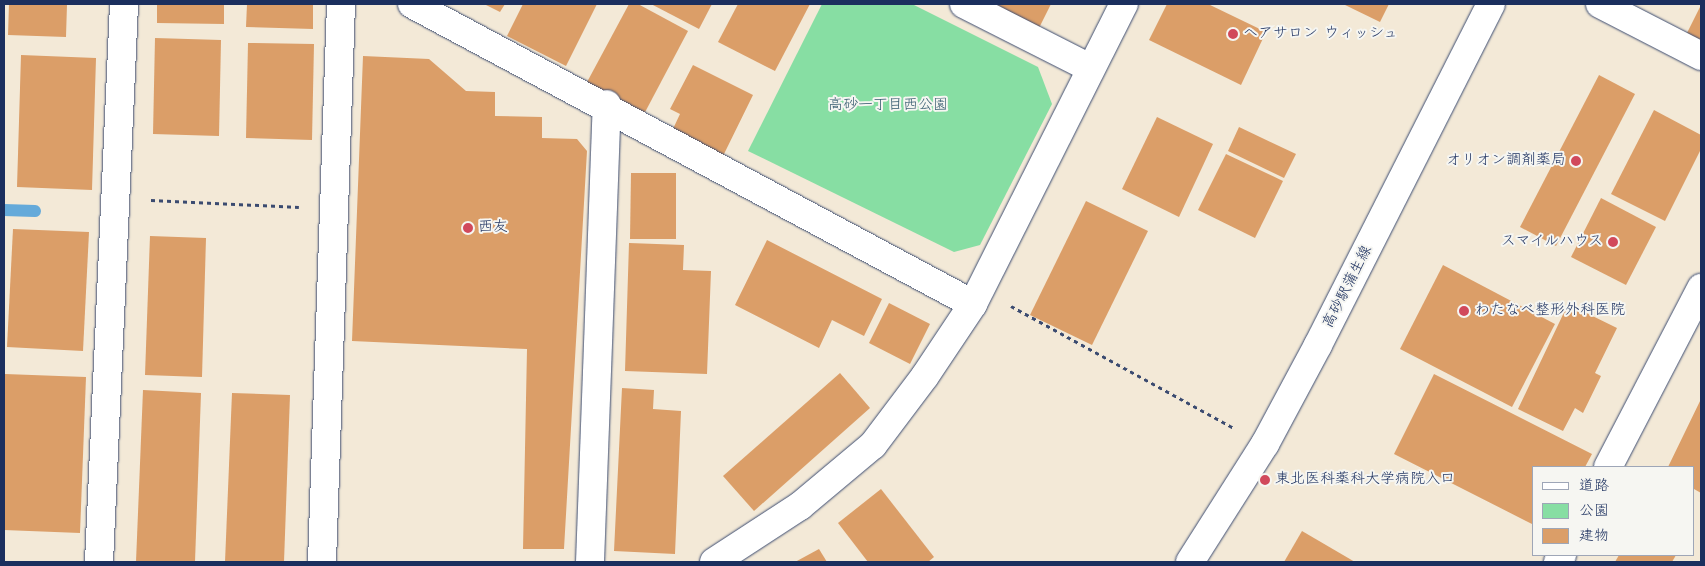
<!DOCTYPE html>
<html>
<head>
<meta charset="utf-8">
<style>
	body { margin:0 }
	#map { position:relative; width:1705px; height:566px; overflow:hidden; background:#f3e9d7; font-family:Kalam,"Klee One",sans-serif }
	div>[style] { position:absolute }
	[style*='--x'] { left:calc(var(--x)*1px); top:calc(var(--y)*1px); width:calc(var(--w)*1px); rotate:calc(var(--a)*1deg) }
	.green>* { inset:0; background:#87dea3 }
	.stream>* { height:12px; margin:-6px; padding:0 6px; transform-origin:6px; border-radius:6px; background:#65aada }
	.building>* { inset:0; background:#db9e68 }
	.path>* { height:3px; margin-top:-1.5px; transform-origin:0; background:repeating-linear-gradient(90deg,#3b4b70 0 4px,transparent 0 8px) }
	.roads { filter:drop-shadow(0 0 1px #3b4b70) drop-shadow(0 0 1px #3b4b70) }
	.minor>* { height:28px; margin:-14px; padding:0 14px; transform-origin:14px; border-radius:14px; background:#fff }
	.tertiary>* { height:28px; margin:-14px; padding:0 14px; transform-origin:14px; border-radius:14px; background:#fff }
	.dots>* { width:14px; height:14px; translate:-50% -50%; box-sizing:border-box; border:2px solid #f6f6f2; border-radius:50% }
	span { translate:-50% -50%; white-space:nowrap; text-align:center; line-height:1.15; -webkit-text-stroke:4px #f6f6f2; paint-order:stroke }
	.poi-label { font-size:15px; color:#1b2f5e }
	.left { translate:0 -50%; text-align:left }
	.right { translate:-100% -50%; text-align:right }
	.park-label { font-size:15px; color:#365b6f }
	.street-label { font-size:15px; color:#1b2f5e }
	.frame { position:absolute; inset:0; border:5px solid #1b2f5e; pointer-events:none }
	.legend { position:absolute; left:1532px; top:466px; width:162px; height:90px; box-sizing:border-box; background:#f6f6f2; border:1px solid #9ea6b7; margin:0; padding:6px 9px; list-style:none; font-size:15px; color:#1b2f5e }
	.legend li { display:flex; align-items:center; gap:10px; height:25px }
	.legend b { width:25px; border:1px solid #9ea6b7 }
</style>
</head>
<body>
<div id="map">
	<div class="green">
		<i style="clip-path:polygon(822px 4px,912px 4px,1038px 67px,1052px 104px,980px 245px,954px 252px,748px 151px)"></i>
	</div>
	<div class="stream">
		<i style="--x:4;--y:210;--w:31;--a:2"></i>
	</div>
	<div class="building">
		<i style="clip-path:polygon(9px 4px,67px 4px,66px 37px,8px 35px)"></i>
		<i style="clip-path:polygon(157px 4px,224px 4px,224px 24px,157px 23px)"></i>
		<i style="clip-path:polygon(247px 4px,313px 4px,313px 29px,246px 27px)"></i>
		<i style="clip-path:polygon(484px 4px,505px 4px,500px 12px)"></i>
		<i style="clip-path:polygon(523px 4px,597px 4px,566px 66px,507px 36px)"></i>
		<i style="clip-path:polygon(629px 4px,638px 4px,688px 31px,643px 116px,586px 84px)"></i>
		<i style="clip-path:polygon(651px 4px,712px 4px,699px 29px)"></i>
		<i style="clip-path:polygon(738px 4px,810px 4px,775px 71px,718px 42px)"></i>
		<i style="clip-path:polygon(994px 4px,1051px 4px,1036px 34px)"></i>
		<i style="clip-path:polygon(1167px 4px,1208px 4px,1266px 32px,1241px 85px,1149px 40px)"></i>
		<i style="clip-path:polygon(1343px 4px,1389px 4px,1380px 22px)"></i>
		<i style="clip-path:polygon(1701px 5px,1701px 41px,1687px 33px)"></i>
		<i style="clip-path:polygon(155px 38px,221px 40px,219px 136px,153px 134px)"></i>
		<i style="clip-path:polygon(248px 43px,314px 44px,312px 140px,246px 138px)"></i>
		<i style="clip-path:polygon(21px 55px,96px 58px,92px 190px,17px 187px)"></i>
		<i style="clip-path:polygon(363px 56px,429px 59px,466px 91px,495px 92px,495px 116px,542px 117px,542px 138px,577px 139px,587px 151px,564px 549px,523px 549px,527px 349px,352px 341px)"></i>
		<i style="clip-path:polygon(693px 65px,753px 95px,723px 156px,672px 131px,680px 114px,670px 109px)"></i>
		<i style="clip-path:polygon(1599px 75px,1635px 94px,1556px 246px,1520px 227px)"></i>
		<i style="clip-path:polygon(1654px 110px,1701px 135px,1701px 149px,1665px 221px,1611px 194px)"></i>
		<i style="clip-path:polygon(1157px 117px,1213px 144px,1179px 217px,1122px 189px)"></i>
		<i style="clip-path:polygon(1239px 127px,1296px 154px,1284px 178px,1228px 151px)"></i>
		<i style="clip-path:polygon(1226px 154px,1283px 181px,1255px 238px,1198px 210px)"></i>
		<i style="clip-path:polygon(631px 173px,676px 173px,676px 239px,630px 239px)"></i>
		<i style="clip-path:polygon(1601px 198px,1656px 227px,1626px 285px,1571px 257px)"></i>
		<i style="clip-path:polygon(1086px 201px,1148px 231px,1092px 345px,1030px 315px)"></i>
		<i style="clip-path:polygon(13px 229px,89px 232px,83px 351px,7px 347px)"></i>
		<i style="clip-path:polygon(150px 236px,206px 238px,202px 377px,145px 375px)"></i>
		<i style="clip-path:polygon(767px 240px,882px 299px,864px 336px,832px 320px,819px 348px,735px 305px)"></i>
		<i style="clip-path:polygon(629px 243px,684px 245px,683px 270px,711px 271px,707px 374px,625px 371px)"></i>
		<i style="clip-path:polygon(1443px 265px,1555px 324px,1512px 407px,1400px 349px)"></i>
		<i style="clip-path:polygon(889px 303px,930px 324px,910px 364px,869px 343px)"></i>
		<i style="clip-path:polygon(1568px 304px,1617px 328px,1595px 373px,1601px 376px,1583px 413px,1575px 408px,1563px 431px,1518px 409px)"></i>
		<i style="clip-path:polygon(840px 373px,870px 408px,754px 511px,723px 476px)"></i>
		<i style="clip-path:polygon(5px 374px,86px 377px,80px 533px,4px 530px)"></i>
		<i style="clip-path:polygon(1434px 374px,1592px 454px,1585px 467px,1534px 467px,1534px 525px,1394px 454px)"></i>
		<i style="clip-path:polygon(622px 388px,654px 390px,653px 409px,681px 411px,675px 554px,614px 551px)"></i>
		<i style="clip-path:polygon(143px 390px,201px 393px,195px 562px,136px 562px)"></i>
		<i style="clip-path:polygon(232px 393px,290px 395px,284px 562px,225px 562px)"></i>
		<i style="clip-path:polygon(1701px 399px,1701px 493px,1694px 489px,1694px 467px,1668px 467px)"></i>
		<i style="clip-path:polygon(881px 489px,934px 557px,928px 562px,868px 562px,838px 523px)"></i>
		<i style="clip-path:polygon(1302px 531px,1355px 562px,1284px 562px)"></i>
		<i style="clip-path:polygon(819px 549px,827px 562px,795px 562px)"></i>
		<i style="clip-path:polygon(1619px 555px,1676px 555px,1672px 562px,1615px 562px)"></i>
	</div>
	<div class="path">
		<i style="--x:151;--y:200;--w:148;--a:2.7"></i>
		<i style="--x:1011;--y:306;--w:254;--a:28.7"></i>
	</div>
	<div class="roads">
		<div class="minor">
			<i style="--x:412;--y:4;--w:636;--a:28.14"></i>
			<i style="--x:964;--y:4;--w:141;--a:26.9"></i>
			<i style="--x:1600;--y:4;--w:114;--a:27.2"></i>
			<i style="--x:1608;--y:467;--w:202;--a:-62.5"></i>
			<i style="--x:99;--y:562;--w:559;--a:-87.43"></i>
			<i style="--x:322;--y:562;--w:558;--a:-88.05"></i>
			<i style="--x:590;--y:562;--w:458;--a:-87.9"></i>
			<i style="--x:714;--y:562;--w:103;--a:-33.1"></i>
			<i style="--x:800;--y:506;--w:95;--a:-39.9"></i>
			<i style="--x:873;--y:445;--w:86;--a:-53"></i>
			<i style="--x:925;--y:376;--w:87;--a:-56.3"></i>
			<i style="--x:973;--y:304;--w:336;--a:-63.3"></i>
			<i style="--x:1558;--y:562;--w:8;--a:-60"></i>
		</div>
		<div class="tertiary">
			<i style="--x:1190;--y:562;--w:140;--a:-57.6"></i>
			<i style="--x:1265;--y:444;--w:112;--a:-61.8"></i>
			<i style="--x:1318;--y:345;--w:382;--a:-63.1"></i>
		</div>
	</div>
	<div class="dots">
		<i style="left:1233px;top:34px;background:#d1495b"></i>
		<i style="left:1576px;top:161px;background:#d1495b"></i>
		<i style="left:468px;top:228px;background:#d1495b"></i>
		<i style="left:1613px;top:242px;background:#d1495b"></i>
		<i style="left:1464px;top:311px;background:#d1495b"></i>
		<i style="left:1265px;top:480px;background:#d1495b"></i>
	</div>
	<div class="poi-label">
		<span class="left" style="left:1243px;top:34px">ヘアサロン ウィッシュ</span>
		<span class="right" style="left:1566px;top:161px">オリオン調剤薬局</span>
		<span class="left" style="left:478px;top:228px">西友</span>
		<span class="right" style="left:1603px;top:242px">スマイルハウス</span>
		<span class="left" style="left:1475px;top:311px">わたなべ整形外科医院</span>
		<span class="left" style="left:1275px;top:480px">東北医科薬科大学病院入口</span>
	</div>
	<div class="park-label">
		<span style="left:888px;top:106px">高砂一丁目西公園</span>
	</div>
	<div class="street-label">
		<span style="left:1348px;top:287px;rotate:-63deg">高砂駅蒲生線</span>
	</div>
	<div class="frame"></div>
	<ul class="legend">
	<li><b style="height:6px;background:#fff"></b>道路</li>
	<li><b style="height:14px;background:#87dea3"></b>公園</li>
	<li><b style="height:14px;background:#db9e68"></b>建物</li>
	</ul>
</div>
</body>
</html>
